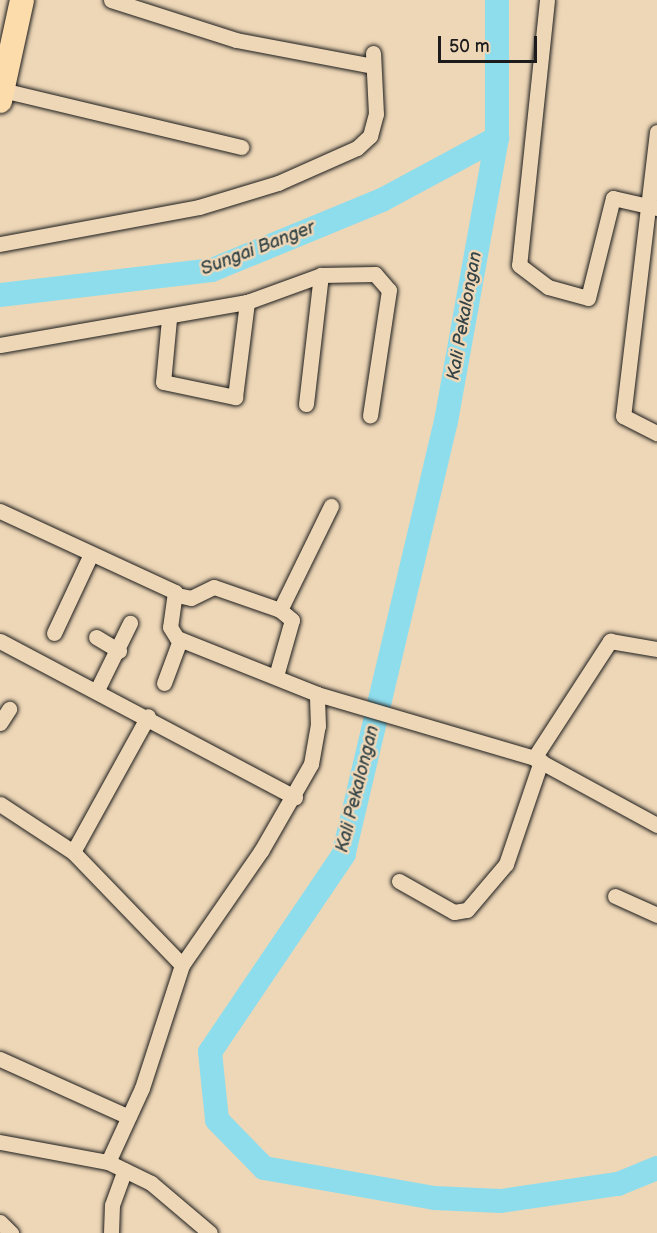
<!DOCTYPE html>
<html>
<head>
<meta charset="utf-8">
<style>
	body { margin:0 }
	#map { position:relative; width:657px; height:1233px; overflow:hidden; background:#eed7b7; font-family:"Balsamiq Sans",sans-serif }
	div>[style] { position:absolute }
	[style*='--x'] { left:calc(var(--x)*1px); top:calc(var(--y)*1px); width:calc(var(--w)*1px); rotate:calc(var(--a)*1deg) }
	.river>* { height:24px; margin:-12px; padding:0 12px; transform-origin:12px; border-radius:12px; background:#8edded }
	.roads { filter:drop-shadow(0 0 2px #1c1c1c) drop-shadow(0 0 2px #1c1c1c) }
	.minor>* { height:15px; margin:-7.5px; padding:0 7.5px; transform-origin:7.5px; border-radius:7.5px; background:#eed7b7 }
	.primary>* { height:24px; margin:-12px; padding:0 12px; transform-origin:12px; border-radius:12px; background:#fddcac }
	span { translate:-50% -50%; white-space:nowrap; text-align:center; line-height:1.15; -webkit-text-stroke:5px #eed7b7; paint-order:stroke }
	.water-label { font-size:18px; color:#334346; font-style:italic }
	.scale { position:absolute; left:438px; top:36px; width:99px; height:27px; box-sizing:border-box; border:3px solid #1c1c1c; border-top:0; padding-left:8px; font-size:18px; line-height:21px; white-space:nowrap; color:#1c1c1c; -webkit-text-stroke:4px #eed7b7; paint-order:stroke }
</style>
</head>
<body>
<div id="map">
	<div class="river">
		<i style="--x:497;--y:0;--w:138;--a:90"></i>
		<i style="--x:497;--y:138;--w:288;--a:100.2"></i>
		<i style="--x:446;--y:421;--w:445;--a:103.3"></i>
		<i style="--x:344;--y:854;--w:239;--a:124.1"></i>
		<i style="--x:210;--y:1052;--w:68;--a:84.1"></i>
		<i style="--x:217;--y:1120;--w:67;--a:45.6"></i>
		<i style="--x:264;--y:1168;--w:173;--a:10"></i>
		<i style="--x:434;--y:1198;--w:67;--a:2.6"></i>
		<i style="--x:501;--y:1201;--w:118;--a:-8.3"></i>
		<i style="--x:618;--y:1184;--w:42;--a:-22.3"></i>
		<i style="--x:0;--y:295;--w:213;--a:-6.7"></i>
		<i style="--x:212;--y:270;--w:184;--a:-22.4"></i>
		<i style="--x:382;--y:200;--w:131;--a:-28.3"></i>
	</div>
	<div class="roads">
		<div class="minor">
			<i style="--x:111;--y:0;--w:131;--a:17.7"></i>
			<i style="--x:236;--y:40;--w:139;--a:10.7"></i>
			<i style="--x:547;--y:0;--w:266;--a:96"></i>
			<i style="--x:519;--y:265;--w:36;--a:37"></i>
			<i style="--x:548;--y:287;--w:41;--a:15.4"></i>
			<i style="--x:588;--y:298;--w:103;--a:-76"></i>
			<i style="--x:613;--y:198;--w:45;--a:12.8"></i>
			<i style="--x:2;--y:90;--w:246;--a:13.4"></i>
			<i style="--x:657;--y:132;--w:286;--a:96.8"></i>
			<i style="--x:623;--y:416;--w:38;--a:27"></i>
			<i style="--x:0;--y:244;--w:202;--a:-10.5"></i>
			<i style="--x:199;--y:207;--w:83;--a:-16.9"></i>
			<i style="--x:278;--y:183;--w:86;--a:-23.9"></i>
			<i style="--x:357;--y:148;--w:18;--a:-43"></i>
			<i style="--x:370;--y:136;--w:23;--a:-75"></i>
			<i style="--x:376;--y:114;--w:61;--a:-92.8"></i>
			<i style="--x:169;--y:319;--w:63;--a:95.4"></i>
			<i style="--x:163;--y:382;--w:74;--a:11.8"></i>
			<i style="--x:235;--y:397;--w:96;--a:-82.8"></i>
			<i style="--x:0;--y:345;--w:251;--a:-9.9"></i>
			<i style="--x:247;--y:302;--w:79;--a:-20"></i>
			<i style="--x:321;--y:275;--w:54;--a:-1.1"></i>
			<i style="--x:375;--y:274;--w:21;--a:49"></i>
			<i style="--x:389;--y:290;--w:127;--a:98.6"></i>
			<i style="--x:306;--y:404;--w:130;--a:-83.4"></i>
			<i style="--x:0;--y:511;--w:193;--a:24.8"></i>
			<i style="--x:175;--y:592;--w:35;--a:98"></i>
			<i style="--x:170;--y:627;--w:13;--a:58"></i>
			<i style="--x:177;--y:638;--w:151;--a:21.8"></i>
			<i style="--x:317;--y:694;--w:226;--a:16.4"></i>
			<i style="--x:534;--y:758;--w:140;--a:-57"></i>
			<i style="--x:610;--y:641;--w:48;--a:9.7"></i>
			<i style="--x:177;--y:595;--w:14;--a:12"></i>
			<i style="--x:191;--y:598;--w:25;--a:-26"></i>
			<i style="--x:214;--y:587;--w:70;--a:19.2"></i>
			<i style="--x:54;--y:633;--w:87;--a:-64.9"></i>
			<i style="--x:96;--y:637;--w:27;--a:31"></i>
			<i style="--x:0;--y:641;--w:334;--a:27.9"></i>
			<i style="--x:276;--y:676;--w:58;--a:-74.1"></i>
			<i style="--x:292;--y:620;--w:16;--a:-140"></i>
			<i style="--x:280;--y:610;--w:116;--a:-63.9"></i>
			<i style="--x:164;--y:683;--w:46;--a:-69.6"></i>
			<i style="--x:97;--y:690;--w:75;--a:-63.8"></i>
			<i style="--x:0;--y:723;--w:17;--a:-57"></i>
			<i style="--x:534;--y:758;--w:140;--a:28.6"></i>
			<i style="--x:0;--y:804;--w:87;--a:33.3"></i>
			<i style="--x:73;--y:852;--w:157;--a:46"></i>
			<i style="--x:73;--y:852;--w:155;--a:-61.1"></i>
			<i style="--x:399;--y:881;--w:63;--a:29.4"></i>
			<i style="--x:454;--y:912;--w:13;--a:-9"></i>
			<i style="--x:467;--y:910;--w:60;--a:-49.7"></i>
			<i style="--x:506;--y:864;--w:109;--a:-71.2"></i>
			<i style="--x:615;--y:896;--w:46;--a:24.3"></i>
			<i style="--x:0;--y:1059;--w:141;--a:24.2"></i>
			<i style="--x:0;--y:1142;--w:110;--a:10.5"></i>
			<i style="--x:108;--y:1162;--w:48;--a:26"></i>
			<i style="--x:151;--y:1183;--w:77;--a:40.3"></i>
			<i style="--x:108;--y:1162;--w:81;--a:-65.3"></i>
			<i style="--x:142;--y:1088;--w:129;--a:-72"></i>
			<i style="--x:182;--y:965;--w:139;--a:-55.3"></i>
			<i style="--x:261;--y:851;--w:100;--a:-60.1"></i>
			<i style="--x:311;--y:764;--w:39;--a:-80"></i>
			<i style="--x:318;--y:726;--w:32;--a:-92"></i>
			<i style="--x:0;--y:1222;--w:16;--a:45"></i>
			<i style="--x:111;--y:1233;--w:28;--a:-88"></i>
			<i style="--x:112;--y:1205;--w:37;--a:-70"></i>
		</div>
		<div class="primary">
			<i style="--x:0;--y:101;--w:103;--a:-77.7"></i>
		</div>
	</div>
	<div class="water-label">
		<span style="left:258px;top:249px;rotate:-21deg">Sungai Banger</span>
		<span style="left:465px;top:316px;rotate:-80deg">Kali Pekalongan</span>
		<span style="left:358px;top:789px;rotate:-76deg">Kali Pekalongan</span>
	</div>
	<div class="scale">50 m</div>
</div>
</body>
</html>
